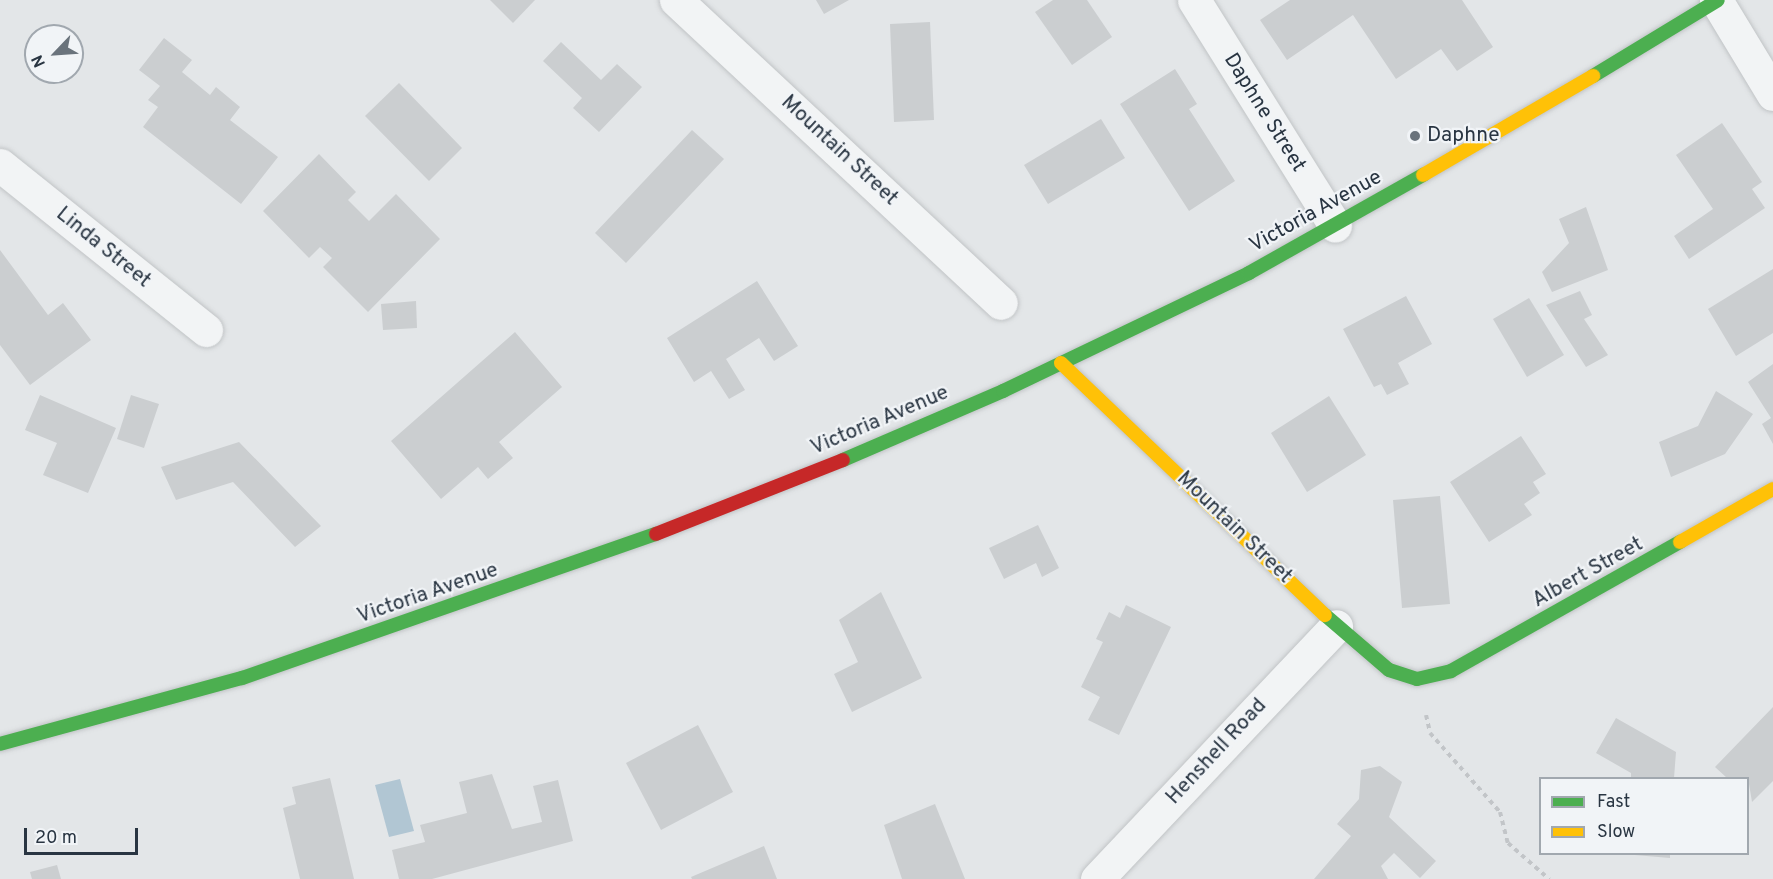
<!DOCTYPE html>
<html>
<head>
<meta charset="utf-8">
<style>
	body { margin:0 }
	#map { position:relative; width:1773px; height:879px; overflow:hidden; background:#e3e6e8; font-family:Overpass,sans-serif }
	div>[style] { position:absolute }
	[style*='--x'] { left:calc(var(--x)*1px); top:calc(var(--y)*1px); width:calc(var(--w)*1px); rotate:calc(var(--a)*1deg) }
	.water>* { inset:0; background:#b1c6d3 }
	.building>* { inset:0; background:#cbced0 }
	.path>* { height:4px; margin-top:-2px; transform-origin:0; background:repeating-linear-gradient(90deg,#c2c5c8 0 4.5px,transparent 0 9px) }
	.roads { filter:drop-shadow(0 0 2px #c1c4c6) drop-shadow(0 0 2px #c1c4c6) }
	.street>* { height:33px; margin:-16.5px; padding:0 16.5px; transform-origin:16.5px; border-radius:16.5px; background:#f2f4f5 }
	.fast>* { height:14px; margin:-7px; padding:0 7px; transform-origin:7px; border-radius:7px; background:#4caf50 }
	.slow>* { height:14px; margin:-7px; padding:0 7px; transform-origin:7px; border-radius:7px; background:#ffc107 }
	.jam>* { height:14px; margin:-7px; padding:0 7px; transform-origin:7px; border-radius:7px; background:#c62828 }
	.dots>* { width:16px; height:16px; translate:-50% -50%; box-sizing:border-box; border:3px solid #f1f4f7; border-radius:50% }
	span { translate:-50% -50%; white-space:nowrap; text-align:center; line-height:1.15; -webkit-text-stroke:4.5px #f1f4f7; paint-order:stroke }
	.street-label { font-size:21px; color:#293542 }
	.poi-label { font-size:21px; color:#293542 }
	.left { translate:0 -50%; text-align:left }
	.legend { position:absolute; left:1539px; top:777px; width:210px; height:78px; box-sizing:border-box; background:#f1f4f7; border:2px solid #a1a8af; margin:0; padding:8px 10px; list-style:none; font-size:18px; color:#293542 }
	.legend li { display:flex; align-items:center; gap:12px; height:30px }
	.legend b { width:30px; border:2px solid #a1a8af }
	.north { position:absolute; left:24px; top:24px; width:60px; height:60px; box-sizing:border-box; background:#f1f4f7; border:2px solid #a1a8af; border-radius:50%; rotate:245deg; font-size:16px; font-weight:700; line-height:24px; text-align:center; color:#293542 }
	.north::after { content:''; display:block; margin:auto; width:21px; height:27px; background:#6a737c; clip-path:polygon(50% 0,100% 100%,50% 72%,0 100%) }
	.scale { position:absolute; left:24px; top:828px; width:114px; height:27px; box-sizing:border-box; border:3px solid #293542; border-top:0; padding-left:8px; font-size:18px; line-height:21px; white-space:nowrap; color:#293542; -webkit-text-stroke:4px #f1f4f7; paint-order:stroke }
</style>
</head>
<body>
<div id="map">
	<div class="water">
		<i style="clip-path:polygon(400px 779px,414px 831px,389px 837px,375px 785px)"></i>
	</div>
	<div class="building">
		<i style="clip-path:polygon(490px 0,535px 0,513px 23px)"></i>
		<i style="clip-path:polygon(816px 0,849px 0,824px 14px)"></i>
		<i style="clip-path:polygon(1053px 0,1087px 0,1112px 37px,1072px 65px,1035px 12px)"></i>
		<i style="clip-path:polygon(1290px 0,1462px 0,1493px 47px,1457px 71px,1441px 49px,1396px 79px,1353px 15px,1287px 60px,1260px 20px)"></i>
		<i style="clip-path:polygon(930px 22px,934px 120px,894px 122px,890px 24px)"></i>
		<i style="clip-path:polygon(164px 38px,192px 60px,182px 72px,210px 95px,216px 87px,240px 107px,230px 120px,278px 157px,241px 204px,143px 127px,158px 107px,148px 100px,160px 86px,139px 70px)"></i>
		<i style="clip-path:polygon(561px 42px,601px 80px,617px 64px,642px 87px,599px 132px,573px 108px,582px 98px,543px 61px)"></i>
		<i style="clip-path:polygon(1175px 69px,1197px 104px,1189px 109px,1235px 181px,1189px 211px,1120px 104px)"></i>
		<i style="clip-path:polygon(399px 83px,462px 148px,429px 181px,365px 116px)"></i>
		<i style="clip-path:polygon(1101px 119px,1125px 158px,1048px 204px,1024px 165px)"></i>
		<i style="clip-path:polygon(1722px 123px,1762px 182px,1752px 189px,1765px 208px,1689px 259px,1674px 236px,1713px 209px,1676px 155px)"></i>
		<i style="clip-path:polygon(692px 130px,724px 159px,626px 263px,595px 233px)"></i>
		<i style="clip-path:polygon(319px 154px,356px 192px,348px 200px,369px 221px,396px 194px,440px 239px,368px 312px,323px 267px,332px 258px,320px 247px,309px 258px,263px 211px)"></i>
		<i style="clip-path:polygon(1586px 207px,1608px 270px,1552px 292px,1542px 272px,1569px 243px,1559px 219px)"></i>
		<i style="clip-path:polygon(0 250px,48px 315px,63px 303px,91px 340px,30px 385px,0 345px)"></i>
		<i style="clip-path:polygon(1773px 269px,1773px 333px,1736px 356px,1708px 309px)"></i>
		<i style="clip-path:polygon(757px 281px,798px 346px,774px 361px,759px 338px,726px 359px,745px 390px,729px 399px,711px 371px,694px 382px,667px 338px)"></i>
		<i style="clip-path:polygon(1580px 291px,1592px 315px,1584px 319px,1608px 355px,1586px 367px,1546px 305px)"></i>
		<i style="clip-path:polygon(1406px 296px,1432px 344px,1398px 363px,1409px 384px,1387px 395px,1381px 384px,1374px 387px,1343px 329px)"></i>
		<i style="clip-path:polygon(1529px 298px,1564px 355px,1527px 377px,1493px 319px)"></i>
		<i style="clip-path:polygon(416px 301px,417px 328px,383px 330px,381px 304px)"></i>
		<i style="clip-path:polygon(515px 332px,562px 387px,499px 442px,513px 458px,488px 479px,478px 467px,441px 499px,391px 441px)"></i>
		<i style="clip-path:polygon(1773px 364px,1773px 444px,1762px 424px,1771px 418px,1748px 382px)"></i>
		<i style="clip-path:polygon(1716px 391px,1753px 414px,1725px 454px,1671px 477px,1659px 442px,1698px 426px)"></i>
		<i style="clip-path:polygon(40px 395px,116px 428px,88px 493px,43px 475px,57px 443px,25px 430px)"></i>
		<i style="clip-path:polygon(131px 395px,159px 404px,144px 448px,117px 439px)"></i>
		<i style="clip-path:polygon(1329px 396px,1366px 455px,1307px 492px,1271px 433px)"></i>
		<i style="clip-path:polygon(1521px 436px,1546px 474px,1533px 482px,1540px 493px,1524px 504px,1532px 515px,1489px 542px,1450px 482px)"></i>
		<i style="clip-path:polygon(239px 442px,321px 526px,295px 547px,233px 482px,176px 500px,161px 467px)"></i>
		<i style="clip-path:polygon(1440px 496px,1450px 604px,1402px 608px,1393px 500px)"></i>
		<i style="clip-path:polygon(1038px 525px,1059px 568px,1042px 577px,1036px 563px,1004px 579px,989px 548px)"></i>
		<i style="clip-path:polygon(881px 592px,922px 678px,852px 712px,834px 674px,858px 662px,839px 620px)"></i>
		<i style="clip-path:polygon(1126px 605px,1171px 627px,1119px 735px,1088px 720px,1100px 697px,1081px 687px,1103px 642px,1096px 639px,1109px 612px,1120px 618px)"></i>
		<i style="clip-path:polygon(1773px 707px,1773px 781px,1752px 802px,1748px 778px,1727px 778px,1715px 767px)"></i>
		<i style="clip-path:polygon(1616px 718px,1676px 752px,1674px 778px,1631px 778px,1631px 773px,1596px 753px)"></i>
		<i style="clip-path:polygon(698px 725px,733px 792px,661px 830px,626px 763px)"></i>
		<i style="clip-path:polygon(1380px 766px,1402px 782px,1389px 817px,1436px 861px,1420px 878px,1394px 853px,1381px 866px,1388px 879px,1314px 879px,1351px 836px,1337px 824px,1359px 799px,1361px 770px)"></i>
		<i style="clip-path:polygon(492px 774px,512px 829px,542px 822px,533px 786px,558px 780px,573px 841px,432px 879px,399px 879px,392px 850px,425px 842px,420px 825px,467px 813px,459px 782px)"></i>
		<i style="clip-path:polygon(330px 778px,354px 879px,300px 879px,283px 808px,296px 804px,292px 787px)"></i>
		<i style="clip-path:polygon(935px 804px,965px 879px,902px 879px,884px 825px)"></i>
		<i style="clip-path:polygon(764px 846px,777px 879px,692px 879px,691px 877px)"></i>
		<i style="clip-path:polygon(1623px 854px,1670px 854px,1670px 858px)"></i>
		<i style="clip-path:polygon(57px 865px,61px 879px,32px 879px,30px 872px)"></i>
	</div>
	<div class="path">
		<i style="--x:1426;--y:715;--w:18;--a:77"></i>
		<i style="--x:1430;--y:733;--w:106;--a:48.5"></i>
		<i style="--x:1500;--y:812;--w:32;--a:76"></i>
		<i style="--x:1508;--y:843;--w:55;--a:41.3"></i>
	</div>
	<div class="roads">
		<div class="street">
			<i style="--x:676;--y:0;--w:444;--a:43"></i>
			<i style="--x:1194;--y:0;--w:266;--a:58"></i>
			<i style="--x:1716;--y:0;--w:110;--a:58.8"></i>
			<i style="--x:0;--y:165;--w:264;--a:38.7"></i>
			<i style="--x:1097;--y:879;--w:348;--a:-46.6"></i>
		</div>
		<div class="fast">
			<i style="--x:1593;--y:76;--w:146;--a:-31.3"></i>
			<i style="--x:843;--y:460;--w:174;--a:-23.3"></i>
			<i style="--x:1003;--y:391;--w:273;--a:-25.6"></i>
			<i style="--x:1249;--y:273;--w:200;--a:-29.4"></i>
			<i style="--x:1325;--y:615;--w:84;--a:40.7"></i>
			<i style="--x:1389;--y:670;--w:29;--a:18"></i>
			<i style="--x:1417;--y:679;--w:35;--a:-13"></i>
			<i style="--x:1451;--y:671;--w:263;--a:-29.4"></i>
			<i style="--x:0;--y:744;--w:251;--a:-15.3"></i>
			<i style="--x:242;--y:678;--w:438;--a:-19.2"></i>
		</div>
		<div class="slow">
			<i style="--x:1423;--y:175;--w:197;--a:-30.2"></i>
			<i style="--x:1061;--y:363;--w:365;--a:43.7"></i>
			<i style="--x:1680;--y:542;--w:107;--a:-29.7"></i>
		</div>
		<div class="jam">
			<i style="--x:656;--y:534;--w:201;--a:-21.6"></i>
		</div>
	</div>
	<div class="dots">
		<i style="left:1415px;top:136px;background:#6a737c"></i>
	</div>
	<div class="street-label">
		<span style="left:1264px;top:113px;rotate:58deg">Daphne Street</span>
		<span style="left:839px;top:151px;rotate:43deg">Mountain Street</span>
		<span style="left:1316px;top:212px;rotate:-29deg">Victoria Avenue</span>
		<span style="left:103px;top:248px;rotate:39deg">Linda Street</span>
		<span style="left:880px;top:421px;rotate:-23deg">Victoria Avenue</span>
		<span style="left:1234px;top:528px;rotate:44deg">Mountain Street</span>
		<span style="left:1588px;top:573px;rotate:-29deg">Albert Street</span>
		<span style="left:428px;top:594px;rotate:-19deg">Victoria Avenue</span>
		<span style="left:1217px;top:752px;rotate:-47deg">Henshell Road</span>
	</div>
	<div class="poi-label">
		<span class="left" style="left:1427px;top:136px">Daphne</span>
	</div>
	<ul class="legend">
	<li><b style="height:8px;background:#4caf50"></b>Fast</li>
	<li><b style="height:8px;background:#ffc107"></b>Slow</li>
	</ul>
	<div class="north">N</div>
	<div class="scale">20 m</div>
</div>
</body>
</html>
